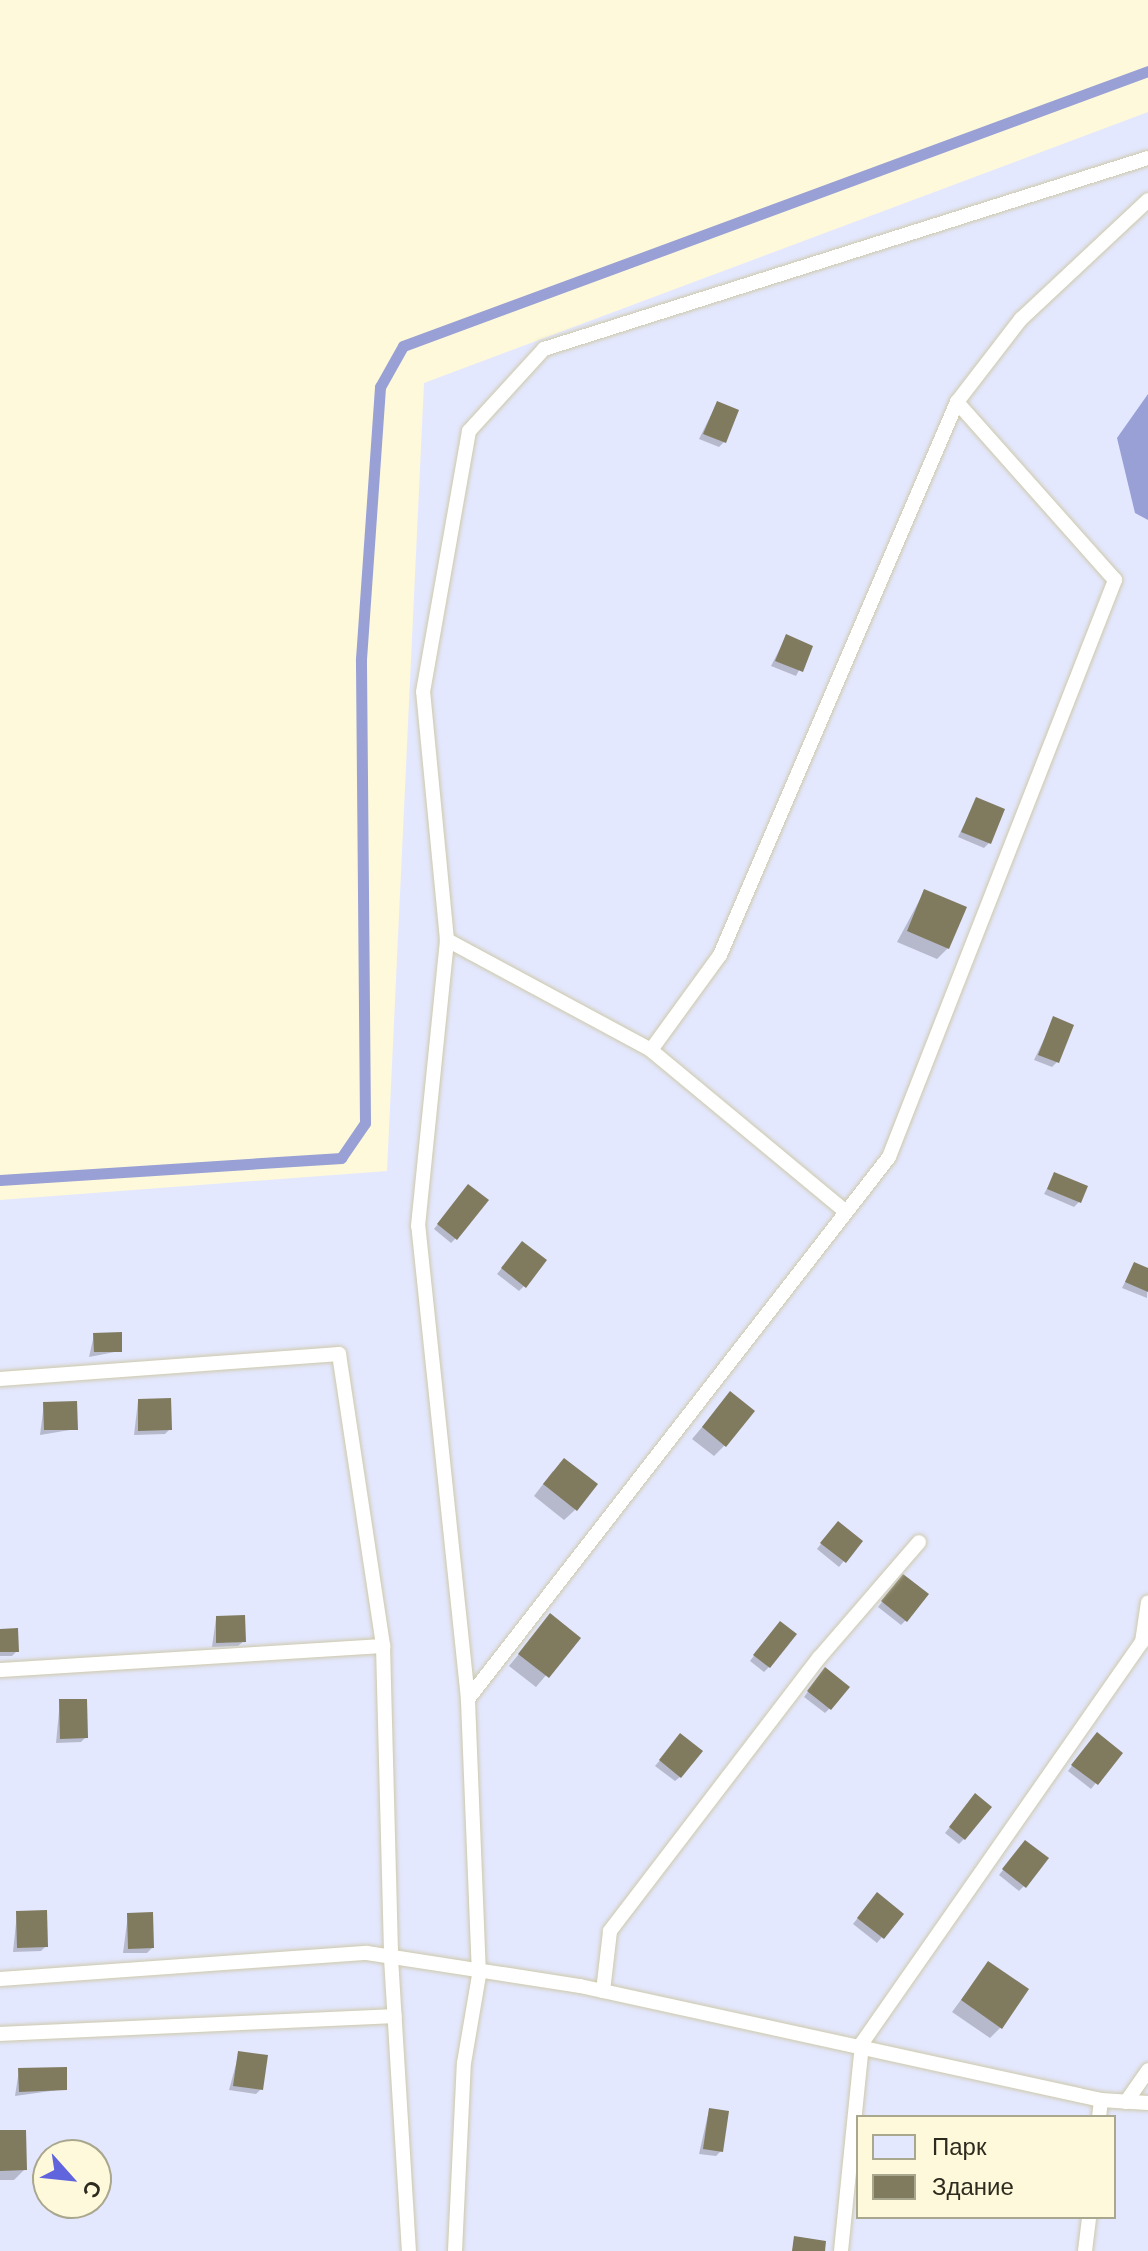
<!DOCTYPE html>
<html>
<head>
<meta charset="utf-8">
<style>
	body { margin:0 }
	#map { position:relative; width:1148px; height:2251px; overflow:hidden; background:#fef9da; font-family:"Work Sans",sans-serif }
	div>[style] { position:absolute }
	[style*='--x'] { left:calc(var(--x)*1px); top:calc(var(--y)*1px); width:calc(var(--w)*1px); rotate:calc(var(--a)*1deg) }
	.green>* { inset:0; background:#e4e8ff }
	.water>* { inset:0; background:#98a0d5 }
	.shadow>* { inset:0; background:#0003 }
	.stream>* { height:11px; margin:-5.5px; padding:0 5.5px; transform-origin:5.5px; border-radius:5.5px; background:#98a0d5 }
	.building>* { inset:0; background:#807b5f }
	.roads { filter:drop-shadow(0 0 2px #cec9ab) drop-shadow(0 0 2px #cec9ab) }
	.service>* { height:14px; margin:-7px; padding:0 7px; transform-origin:7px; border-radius:7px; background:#fff }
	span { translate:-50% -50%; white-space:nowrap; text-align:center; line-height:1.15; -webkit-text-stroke:6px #fef9da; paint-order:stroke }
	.legend { position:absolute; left:856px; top:2115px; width:260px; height:104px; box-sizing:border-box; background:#fef9da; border:2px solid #aaa78f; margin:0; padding:10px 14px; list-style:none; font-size:24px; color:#2d2b1f }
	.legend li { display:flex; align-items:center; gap:16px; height:40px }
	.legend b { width:40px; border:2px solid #aaa78f }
	.north { position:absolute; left:32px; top:2139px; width:80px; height:80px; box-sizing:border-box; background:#fef9da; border:2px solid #aaa78f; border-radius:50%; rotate:117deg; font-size:22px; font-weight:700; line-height:32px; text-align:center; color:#2d2b1f }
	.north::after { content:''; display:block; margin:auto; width:28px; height:36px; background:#6065de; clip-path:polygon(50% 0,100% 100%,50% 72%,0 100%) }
</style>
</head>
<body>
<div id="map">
	<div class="green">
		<i style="clip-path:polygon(evenodd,1148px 112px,1148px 2251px,0 2251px,0 1200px,387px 1171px,424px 383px,1148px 112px,858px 2117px,1114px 2117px,1114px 2217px,858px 2217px,858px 2117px,1148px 112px,48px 2155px,96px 2155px,96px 2203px,48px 2203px,48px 2155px)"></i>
	</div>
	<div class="water">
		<i style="clip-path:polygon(1148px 394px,1148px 520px,1135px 513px,1117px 438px)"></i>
	</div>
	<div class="shadow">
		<i style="clip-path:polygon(717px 403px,724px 442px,719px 447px,699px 439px)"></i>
		<i style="clip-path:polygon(786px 637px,811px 647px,796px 676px,771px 666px)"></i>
		<i style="clip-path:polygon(976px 800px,989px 843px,984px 848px,958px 837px)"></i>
		<i style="clip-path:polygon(924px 892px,948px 948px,937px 959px,897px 942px)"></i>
		<i style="clip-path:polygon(1054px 1019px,1057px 1062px,1052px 1067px,1034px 1060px)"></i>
		<i style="clip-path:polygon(1055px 1174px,1079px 1202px,1074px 1207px,1044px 1194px)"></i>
		<i style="clip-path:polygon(464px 1192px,456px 1238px,451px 1243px,434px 1229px)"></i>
		<i style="clip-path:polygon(518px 1248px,524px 1286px,519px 1291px,497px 1274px)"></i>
		<i style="clip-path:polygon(1134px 1264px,1148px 1270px,1147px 1298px,1122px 1288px)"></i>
		<i style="clip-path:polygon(94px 1335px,120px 1351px,89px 1357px)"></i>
		<i style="clip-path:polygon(730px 1394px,725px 1445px,714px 1456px,692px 1439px)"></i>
		<i style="clip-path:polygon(138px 1401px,170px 1429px,165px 1434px,134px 1435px)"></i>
		<i style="clip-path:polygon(44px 1404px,76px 1429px,40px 1435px)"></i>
		<i style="clip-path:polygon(553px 1471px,575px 1510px,564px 1520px,534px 1496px)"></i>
		<i style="clip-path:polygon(833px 1528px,860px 1541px,839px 1567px,817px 1549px)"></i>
		<i style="clip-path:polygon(898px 1581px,906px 1620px,901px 1625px,878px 1607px)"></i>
		<i style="clip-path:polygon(550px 1616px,578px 1638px,536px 1687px,509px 1666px)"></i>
		<i style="clip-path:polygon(216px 1618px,244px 1641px,238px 1646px,212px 1647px)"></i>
		<i style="clip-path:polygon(775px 1628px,769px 1667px,764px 1672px,750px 1661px)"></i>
		<i style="clip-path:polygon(0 1631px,17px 1651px,12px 1656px,0 1656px)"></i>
		<i style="clip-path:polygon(820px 1675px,830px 1708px,825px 1713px,804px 1697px)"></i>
		<i style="clip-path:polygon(60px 1701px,86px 1737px,81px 1742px,56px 1743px)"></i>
		<i style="clip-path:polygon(1092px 1740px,1120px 1753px,1091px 1789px,1068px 1771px)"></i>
		<i style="clip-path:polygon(676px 1741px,680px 1777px,675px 1781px,655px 1766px)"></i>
		<i style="clip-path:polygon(971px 1801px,964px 1839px,959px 1844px,945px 1833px)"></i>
		<i style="clip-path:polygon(1021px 1847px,1024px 1886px,1019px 1891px,999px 1875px)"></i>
		<i style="clip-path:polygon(872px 1900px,901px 1914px,877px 1943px,853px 1924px)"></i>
		<i style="clip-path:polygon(17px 1913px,46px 1946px,41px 1951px,13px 1952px)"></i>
		<i style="clip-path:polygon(128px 1915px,152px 1948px,147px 1953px,123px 1953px)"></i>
		<i style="clip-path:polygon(988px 1963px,1001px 2027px,990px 2038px,952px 2012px)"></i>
		<i style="clip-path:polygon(239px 2053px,261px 2089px,256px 2094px,229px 2090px)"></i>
		<i style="clip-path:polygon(19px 2070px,65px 2089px,15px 2096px)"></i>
		<i style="clip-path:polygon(709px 2110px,721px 2151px,716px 2156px,699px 2154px)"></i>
		<i style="clip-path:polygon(0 2132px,25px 2169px,14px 2180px,0 2180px)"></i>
	</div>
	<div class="stream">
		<i style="--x:0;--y:1180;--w:342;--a:-3.7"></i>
		<i style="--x:341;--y:1158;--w:42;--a:-55.6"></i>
		<i style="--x:365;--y:1123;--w:464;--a:-90.5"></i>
		<i style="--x:361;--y:659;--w:273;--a:-86"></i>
		<i style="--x:380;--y:387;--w:47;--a:-60.7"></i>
		<i style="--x:403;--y:346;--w:794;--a:-20.26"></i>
	</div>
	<div class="building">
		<i style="clip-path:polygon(717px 401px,739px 410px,726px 443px,703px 434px)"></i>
		<i style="clip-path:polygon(786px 634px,813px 646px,803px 672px,775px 661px)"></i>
		<i style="clip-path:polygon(976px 797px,1005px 809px,991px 844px,961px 832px)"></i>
		<i style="clip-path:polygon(924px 889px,967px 907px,949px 949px,907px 931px)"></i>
		<i style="clip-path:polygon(1053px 1016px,1074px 1025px,1059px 1063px,1038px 1055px)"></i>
		<i style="clip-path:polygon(1054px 1172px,1088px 1186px,1081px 1203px,1047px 1189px)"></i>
		<i style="clip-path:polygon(468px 1184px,489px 1200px,457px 1240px,437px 1224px)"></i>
		<i style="clip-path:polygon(522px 1241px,547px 1260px,526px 1288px,501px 1268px)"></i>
		<i style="clip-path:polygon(1134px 1262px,1148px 1268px,1148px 1292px,1125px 1282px)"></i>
		<i style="clip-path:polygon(122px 1332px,122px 1352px,94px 1352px,93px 1333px)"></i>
		<i style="clip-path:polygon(730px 1391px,755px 1411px,726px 1447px,702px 1427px)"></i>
		<i style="clip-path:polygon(171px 1398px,172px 1430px,138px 1431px,138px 1399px)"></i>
		<i style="clip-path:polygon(77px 1401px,78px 1430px,44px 1430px,43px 1402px)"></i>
		<i style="clip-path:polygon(564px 1458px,598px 1484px,577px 1511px,543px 1484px)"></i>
		<i style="clip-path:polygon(838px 1521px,863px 1541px,846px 1563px,820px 1543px)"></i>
		<i style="clip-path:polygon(903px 1574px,929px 1594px,907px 1622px,881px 1601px)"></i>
		<i style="clip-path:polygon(550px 1613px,581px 1638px,549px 1678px,518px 1654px)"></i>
		<i style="clip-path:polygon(245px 1615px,246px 1642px,216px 1643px,216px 1616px)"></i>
		<i style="clip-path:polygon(780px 1621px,797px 1634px,770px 1668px,753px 1655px)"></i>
		<i style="clip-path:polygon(18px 1628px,19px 1652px,0 1652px,0 1629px)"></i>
		<i style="clip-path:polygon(825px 1667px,850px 1687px,831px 1710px,807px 1691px)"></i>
		<i style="clip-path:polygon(59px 1699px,87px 1699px,88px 1738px,60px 1739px)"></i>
		<i style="clip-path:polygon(1097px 1732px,1123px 1753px,1098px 1785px,1071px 1765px)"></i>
		<i style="clip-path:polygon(680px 1733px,703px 1751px,681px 1778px,659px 1760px)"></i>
		<i style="clip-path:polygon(975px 1793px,992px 1807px,965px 1840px,949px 1827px)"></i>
		<i style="clip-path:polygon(1025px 1840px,1049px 1858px,1026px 1888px,1002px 1869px)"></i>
		<i style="clip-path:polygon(877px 1892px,904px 1914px,884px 1939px,857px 1918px)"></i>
		<i style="clip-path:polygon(47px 1910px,48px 1947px,17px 1948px,16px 1911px)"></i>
		<i style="clip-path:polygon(153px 1912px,154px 1948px,128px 1949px,127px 1913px)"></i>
		<i style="clip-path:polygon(988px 1961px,1029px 1989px,1002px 2029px,961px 2000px)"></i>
		<i style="clip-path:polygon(238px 2051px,268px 2055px,263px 2090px,233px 2086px)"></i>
		<i style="clip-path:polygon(67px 2067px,67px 2090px,19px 2092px,18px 2068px)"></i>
		<i style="clip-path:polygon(709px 2108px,729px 2111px,723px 2152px,703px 2149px)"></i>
		<i style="clip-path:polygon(0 2130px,26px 2130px,27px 2170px,0 2171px)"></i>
		<i style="clip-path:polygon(794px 2236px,826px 2241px,825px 2251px,792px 2251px)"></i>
	</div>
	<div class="roads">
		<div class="service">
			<i style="--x:447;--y:940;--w:249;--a:-95.5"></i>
			<i style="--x:423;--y:692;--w:265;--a:-80"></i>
			<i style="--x:469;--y:431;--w:111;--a:-47.6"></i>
			<i style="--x:544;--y:349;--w:633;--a:-17.55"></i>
			<i style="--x:846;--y:1212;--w:254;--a:-140.3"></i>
			<i style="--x:651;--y:1050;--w:117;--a:-54"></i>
			<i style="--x:720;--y:955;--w:602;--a:-66.8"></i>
			<i style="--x:0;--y:1379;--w:340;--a:-4.2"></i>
			<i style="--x:339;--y:1354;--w:295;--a:81.4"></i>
			<i style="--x:0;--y:1670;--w:384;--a:-3.6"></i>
			<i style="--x:383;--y:1646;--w:312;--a:88.5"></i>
			<i style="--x:391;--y:1958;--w:294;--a:86.5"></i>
			<i style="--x:468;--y:1699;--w:476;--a:-96"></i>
			<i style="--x:418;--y:1226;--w:287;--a:-84.2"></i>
			<i style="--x:447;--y:940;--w:232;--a:28.3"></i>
			<i style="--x:0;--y:1979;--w:368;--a:-4.1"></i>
			<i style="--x:367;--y:1953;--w:216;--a:8.8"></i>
			<i style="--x:580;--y:1986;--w:533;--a:12.34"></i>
			<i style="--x:1101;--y:2100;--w:47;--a:3.7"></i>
			<i style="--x:603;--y:1991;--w:60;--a:-83.3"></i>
			<i style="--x:610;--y:1931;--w:344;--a:-52.6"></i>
			<i style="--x:819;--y:1658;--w:153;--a:-49.2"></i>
			<i style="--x:0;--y:2034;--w:395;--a:-2.6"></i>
			<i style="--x:1126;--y:2102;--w:39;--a:-55"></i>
			<i style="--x:1099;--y:2117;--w:17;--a:-83"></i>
			<i style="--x:455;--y:2251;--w:188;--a:-87.3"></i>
			<i style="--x:464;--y:2063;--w:89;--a:-80.3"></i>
			<i style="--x:479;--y:1975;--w:276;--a:-92.3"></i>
			<i style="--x:468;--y:1699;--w:686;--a:-52.16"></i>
			<i style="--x:889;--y:1157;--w:620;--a:-68.61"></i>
			<i style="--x:1115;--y:580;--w:238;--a:-131.6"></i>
			<i style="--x:957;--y:402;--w:105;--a:-52.4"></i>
			<i style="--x:1021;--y:319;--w:174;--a:-43.1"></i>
			<i style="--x:841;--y:2251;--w:209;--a:-84.2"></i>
			<i style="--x:862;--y:2043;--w:489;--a:-55.1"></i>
			<i style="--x:1142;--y:1642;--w:40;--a:-81.5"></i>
			<i style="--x:1085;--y:2251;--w:34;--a:-83"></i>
		</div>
	</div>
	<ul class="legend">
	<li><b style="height:22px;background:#e4e8ff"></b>Парк</li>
	<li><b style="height:22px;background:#807b5f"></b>Здание</li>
	</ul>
	<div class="north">С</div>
</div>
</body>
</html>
